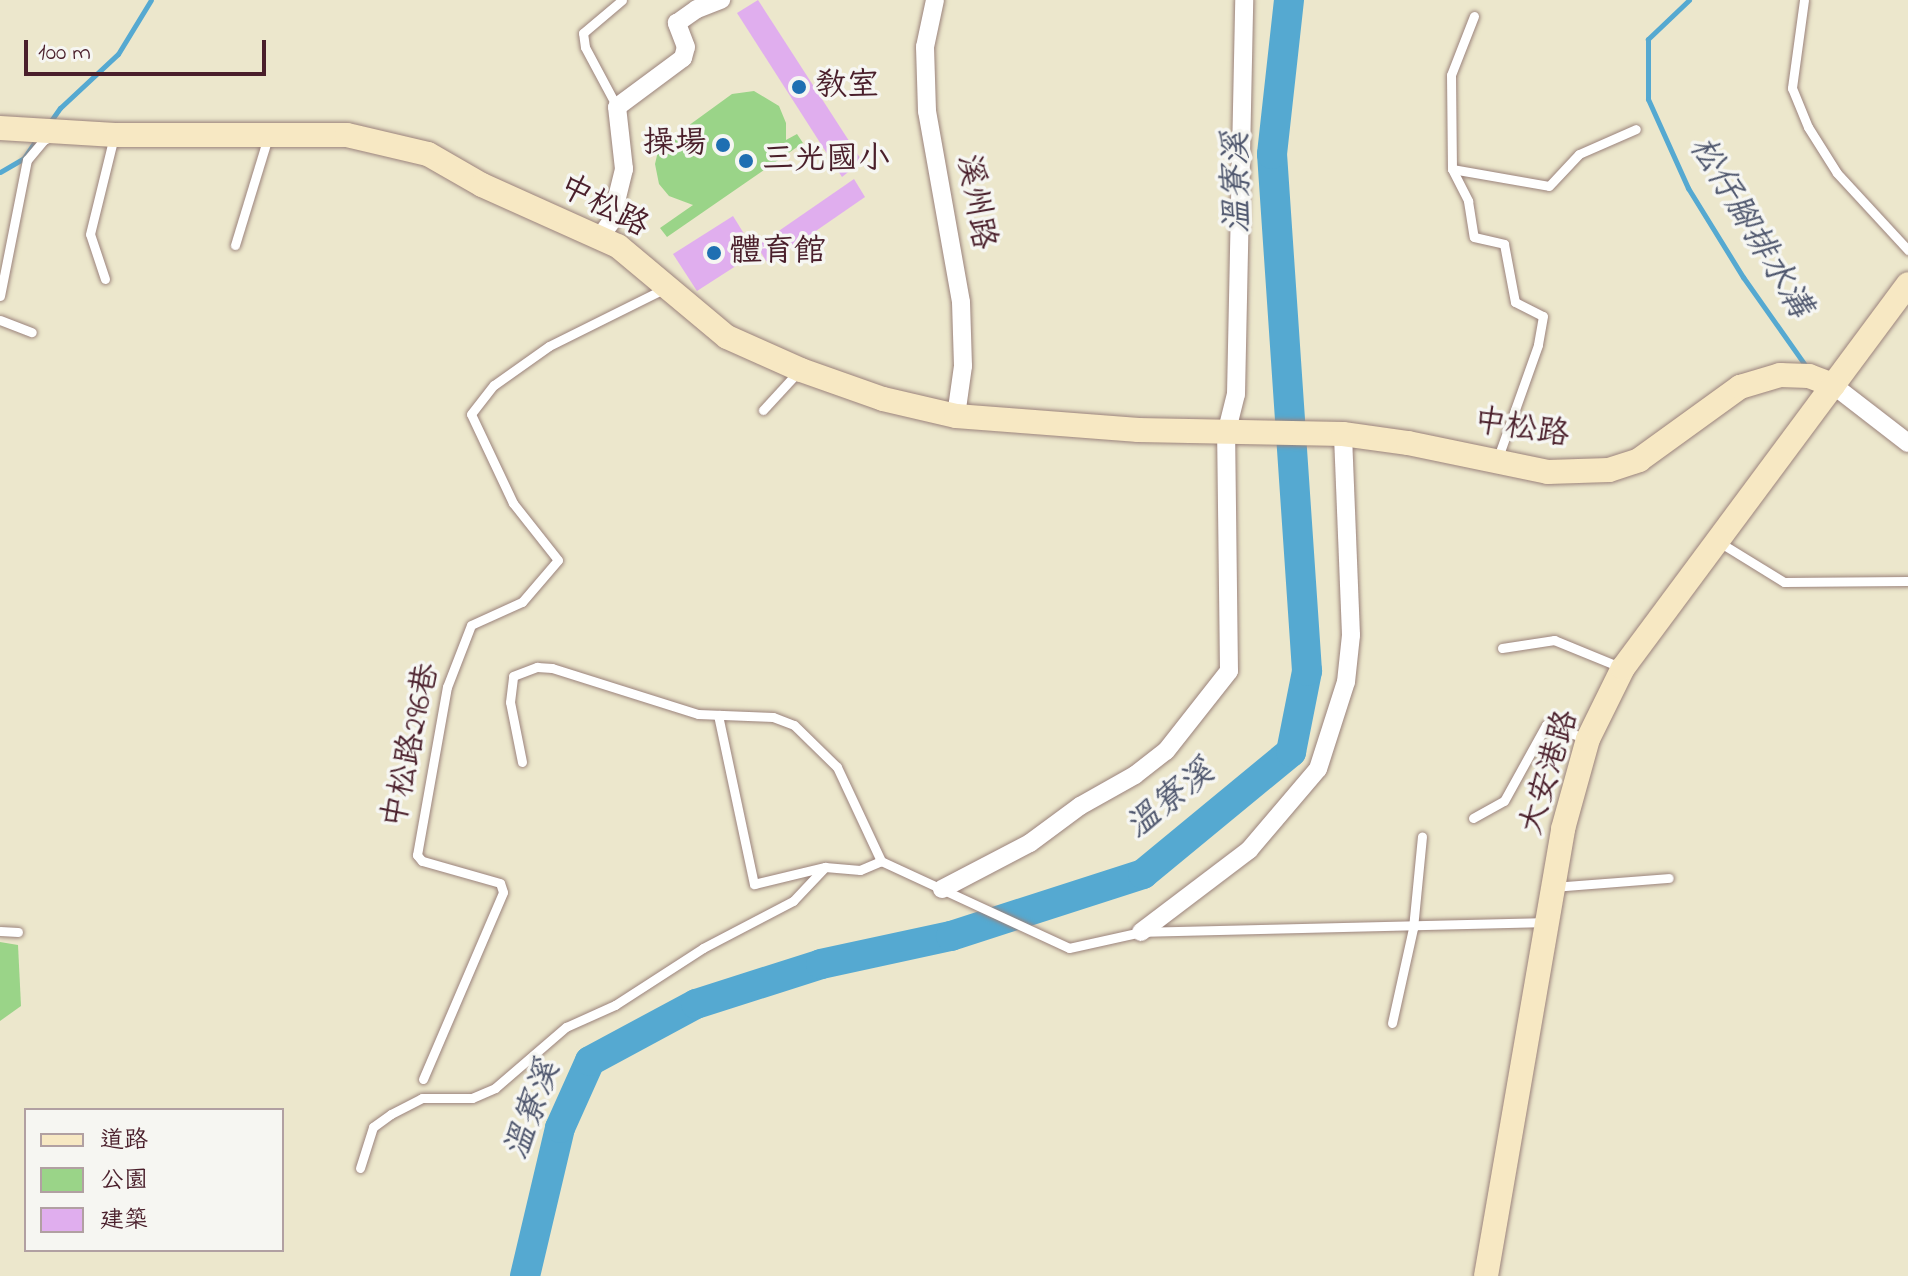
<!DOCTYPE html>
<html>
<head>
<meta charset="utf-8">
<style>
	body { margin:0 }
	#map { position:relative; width:1908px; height:1276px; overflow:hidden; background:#ece7cc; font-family:"Indie Flower","LXGW WenKai TC",sans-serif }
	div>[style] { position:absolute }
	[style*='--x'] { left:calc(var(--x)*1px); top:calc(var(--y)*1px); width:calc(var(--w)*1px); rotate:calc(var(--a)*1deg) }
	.green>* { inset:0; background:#9ad488 }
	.stream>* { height:5px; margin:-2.5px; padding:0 2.5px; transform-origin:2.5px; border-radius:2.5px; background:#55a9d1 }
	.river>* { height:30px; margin:-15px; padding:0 15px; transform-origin:15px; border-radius:15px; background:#55a9d1 }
	.building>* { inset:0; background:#e0aeee }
	.roads { filter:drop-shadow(0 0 2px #9b837c) drop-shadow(0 0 2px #9b837c) }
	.lane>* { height:9px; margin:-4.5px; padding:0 4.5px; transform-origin:4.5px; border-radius:4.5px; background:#fff }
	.street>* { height:18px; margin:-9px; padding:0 9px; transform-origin:9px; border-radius:9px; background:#fff }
	.secondary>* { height:24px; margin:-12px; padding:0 12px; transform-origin:12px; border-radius:12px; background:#f7e8c3 }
	.dots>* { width:22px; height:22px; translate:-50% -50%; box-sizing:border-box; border:4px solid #f6f6f2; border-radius:50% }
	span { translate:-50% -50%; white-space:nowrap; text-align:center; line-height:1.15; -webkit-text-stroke:7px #f6f6f2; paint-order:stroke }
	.poi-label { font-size:32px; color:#4a1f2b }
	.left { translate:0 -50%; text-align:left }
	.right { translate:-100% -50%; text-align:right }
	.street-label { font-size:32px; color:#4a1f2b }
	.water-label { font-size:34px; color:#4e566d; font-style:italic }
	.legend { position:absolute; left:24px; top:1108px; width:260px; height:144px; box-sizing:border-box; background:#f6f6f2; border:2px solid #b1a0a2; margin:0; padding:10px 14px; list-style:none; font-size:24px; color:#4a1f2b }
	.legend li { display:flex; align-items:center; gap:16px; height:40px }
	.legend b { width:40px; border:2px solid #b1a0a2 }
	.scale { position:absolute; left:24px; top:40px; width:242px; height:36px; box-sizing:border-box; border:4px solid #4a1f2b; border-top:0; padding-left:10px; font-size:24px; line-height:28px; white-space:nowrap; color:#4a1f2b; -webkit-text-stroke:6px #f6f6f2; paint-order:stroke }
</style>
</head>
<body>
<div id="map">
	<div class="green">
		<i style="clip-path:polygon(754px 91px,779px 106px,786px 123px,786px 140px,797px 134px,803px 143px,667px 237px,660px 228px,693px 205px,669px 196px,659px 184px,655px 164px,659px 147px,732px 94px)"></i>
		<i style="clip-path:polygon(0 942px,18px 945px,21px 1006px,0 1021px)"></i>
	</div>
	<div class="stream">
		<i style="--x:1689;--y:0;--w:57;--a:136.4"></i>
		<i style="--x:1648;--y:39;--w:60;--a:90"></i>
		<i style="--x:1648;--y:99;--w:98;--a:65.8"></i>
		<i style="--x:1688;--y:188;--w:105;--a:58.3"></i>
		<i style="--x:1743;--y:277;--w:113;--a:54.8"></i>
		<i style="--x:48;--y:125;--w:21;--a:-55"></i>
		<i style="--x:60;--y:108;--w:79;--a:-43"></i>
		<i style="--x:118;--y:54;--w:63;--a:-58.6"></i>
		<i style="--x:0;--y:172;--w:28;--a:-30"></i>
		<i style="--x:24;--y:158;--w:23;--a:-56"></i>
	</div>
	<div class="river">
		<i style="--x:525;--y:1276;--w:152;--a:-76.7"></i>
		<i style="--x:560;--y:1128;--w:73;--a:-65.9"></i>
		<i style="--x:590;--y:1061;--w:120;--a:-28.3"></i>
		<i style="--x:696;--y:1004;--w:131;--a:-17.7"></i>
		<i style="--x:821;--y:964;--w:133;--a:-12.2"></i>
		<i style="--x:951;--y:936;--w:202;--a:-17.9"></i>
		<i style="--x:1143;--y:874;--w:192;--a:-39.5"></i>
		<i style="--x:1291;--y:752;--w:83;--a:-78.8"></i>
		<i style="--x:1307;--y:671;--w:518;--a:-93.87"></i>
		<i style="--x:1272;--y:154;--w:155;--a:-83.7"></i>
	</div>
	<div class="building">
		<i style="clip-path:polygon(758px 0,862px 161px,842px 177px,737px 13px)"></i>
		<i style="clip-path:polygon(854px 179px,865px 197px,768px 264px,757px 246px)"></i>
		<i style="clip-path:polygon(733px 216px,756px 253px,697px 291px,673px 254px)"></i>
	</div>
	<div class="roads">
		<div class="lane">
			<i style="--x:1804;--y:0;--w:89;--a:97.8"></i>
			<i style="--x:1792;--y:88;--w:42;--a:67.7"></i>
			<i style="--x:1808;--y:127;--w:54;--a:57.8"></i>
			<i style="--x:1837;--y:173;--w:105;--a:47.3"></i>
			<i style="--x:1474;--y:16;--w:63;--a:111.3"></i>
			<i style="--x:1451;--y:75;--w:94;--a:89.4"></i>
			<i style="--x:1452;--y:169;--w:36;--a:63"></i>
			<i style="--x:1468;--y:201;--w:36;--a:81"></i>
			<i style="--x:1474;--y:237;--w:31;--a:13"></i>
			<i style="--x:1504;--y:244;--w:59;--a:79.3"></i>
			<i style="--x:1515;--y:302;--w:31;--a:27"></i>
			<i style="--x:1543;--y:316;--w:29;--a:100"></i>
			<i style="--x:1538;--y:345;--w:122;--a:109.6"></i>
			<i style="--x:617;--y:107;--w:68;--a:-118.1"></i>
			<i style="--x:585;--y:47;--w:14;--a:-98"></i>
			<i style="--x:583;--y:33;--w:51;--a:-40.2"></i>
			<i style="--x:1452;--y:169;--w:98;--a:9.9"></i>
			<i style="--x:1549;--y:186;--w:44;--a:-46.8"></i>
			<i style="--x:1579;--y:154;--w:62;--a:-23.7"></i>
			<i style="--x:235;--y:245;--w:113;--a:-73"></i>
			<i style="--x:105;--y:279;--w:47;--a:-108.4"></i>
			<i style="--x:90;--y:234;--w:101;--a:-76.2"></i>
			<i style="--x:0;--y:296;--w:139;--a:-78.8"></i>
			<i style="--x:27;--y:160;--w:26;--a:-50"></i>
			<i style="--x:44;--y:140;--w:9;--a:-27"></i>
			<i style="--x:0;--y:320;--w:34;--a:21"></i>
			<i style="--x:763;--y:410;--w:52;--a:-47.4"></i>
			<i style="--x:1719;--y:542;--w:76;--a:31.6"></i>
			<i style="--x:1784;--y:582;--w:124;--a:-0.5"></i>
			<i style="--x:1502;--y:648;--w:53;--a:-8.7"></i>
			<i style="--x:1554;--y:640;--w:71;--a:22.2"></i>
			<i style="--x:718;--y:715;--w:173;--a:78"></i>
			<i style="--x:754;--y:884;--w:73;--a:-13.5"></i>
			<i style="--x:825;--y:867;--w:35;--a:5"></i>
			<i style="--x:860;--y:870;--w:23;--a:-23"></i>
			<i style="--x:522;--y:762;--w:61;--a:-101.3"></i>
			<i style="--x:510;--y:702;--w:26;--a:-83"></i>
			<i style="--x:513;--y:676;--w:26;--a:-21"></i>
			<i style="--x:537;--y:667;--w:15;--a:4"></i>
			<i style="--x:552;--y:668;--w:153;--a:17.5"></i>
			<i style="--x:698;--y:714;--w:75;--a:2.3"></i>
			<i style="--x:773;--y:717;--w:22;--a:21"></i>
			<i style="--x:794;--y:725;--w:60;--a:44.3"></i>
			<i style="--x:837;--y:767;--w:104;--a:64.9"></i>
			<i style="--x:881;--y:861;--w:207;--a:24.8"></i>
			<i style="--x:1069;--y:948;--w:74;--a:-12.5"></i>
			<i style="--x:1141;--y:932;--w:404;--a:-1.4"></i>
			<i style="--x:1473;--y:818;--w:35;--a:-29"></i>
			<i style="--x:1504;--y:801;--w:87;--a:-61.1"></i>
			<i style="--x:1546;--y:725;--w:41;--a:18.4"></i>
			<i style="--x:1554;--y:887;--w:115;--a:-4.5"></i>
			<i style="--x:0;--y:931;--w:18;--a:3"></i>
			<i style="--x:1392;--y:1023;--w:97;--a:-77.5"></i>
			<i style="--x:1413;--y:928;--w:92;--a:-84.4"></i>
			<i style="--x:423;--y:1079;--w:203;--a:-66.8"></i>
			<i style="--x:503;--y:892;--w:9;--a:-108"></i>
			<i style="--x:500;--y:883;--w:81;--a:-164.2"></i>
			<i style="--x:422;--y:861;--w:8;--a:-130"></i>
			<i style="--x:417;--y:855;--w:171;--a:-79.9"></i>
			<i style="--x:447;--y:687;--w:66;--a:-68.8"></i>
			<i style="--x:471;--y:625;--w:56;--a:-24.3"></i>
			<i style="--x:522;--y:602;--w:55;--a:-49.4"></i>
			<i style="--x:558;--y:560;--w:73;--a:-128.3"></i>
			<i style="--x:513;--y:503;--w:98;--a:-115.3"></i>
			<i style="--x:471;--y:414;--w:37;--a:-52"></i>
			<i style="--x:494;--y:385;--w:67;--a:-35.3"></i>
			<i style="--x:549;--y:346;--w:128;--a:-26.4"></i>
			<i style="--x:360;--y:1168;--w:43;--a:-72.4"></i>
			<i style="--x:373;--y:1127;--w:22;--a:-36"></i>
			<i style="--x:391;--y:1114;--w:35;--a:-27"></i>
			<i style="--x:422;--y:1098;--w:50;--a:0"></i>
			<i style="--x:472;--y:1098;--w:25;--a:-23"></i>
			<i style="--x:495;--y:1088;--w:94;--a:-40.7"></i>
			<i style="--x:566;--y:1027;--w:54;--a:-24.2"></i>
			<i style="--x:615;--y:1005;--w:105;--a:-32.9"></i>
			<i style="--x:703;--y:948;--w:102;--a:-27.6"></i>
			<i style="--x:793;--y:901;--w:47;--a:-46.7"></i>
		</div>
		<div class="street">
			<i style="--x:935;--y:0;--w:48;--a:102"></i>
			<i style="--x:925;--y:47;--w:64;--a:88.2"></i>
			<i style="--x:927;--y:111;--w:194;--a:79.9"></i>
			<i style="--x:961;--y:302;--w:64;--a:88.2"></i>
			<i style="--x:963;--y:366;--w:50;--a:98"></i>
			<i style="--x:600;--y:237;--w:19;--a:-54"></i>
			<i style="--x:611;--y:222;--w:55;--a:-76.2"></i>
			<i style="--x:624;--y:169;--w:62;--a:-96.4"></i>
			<i style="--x:617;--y:107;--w:82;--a:-36.6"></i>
			<i style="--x:683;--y:58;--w:11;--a:-75"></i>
			<i style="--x:686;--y:47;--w:26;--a:-111"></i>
			<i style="--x:677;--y:23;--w:24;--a:-35"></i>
			<i style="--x:697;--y:9;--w:26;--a:-21"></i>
			<i style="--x:1833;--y:385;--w:95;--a:37.7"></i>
			<i style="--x:942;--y:889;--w:99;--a:-27.6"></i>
			<i style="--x:1030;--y:843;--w:62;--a:-36.5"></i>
			<i style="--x:1080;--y:806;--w:63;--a:-29.4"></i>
			<i style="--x:1135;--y:775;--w:39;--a:-38"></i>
			<i style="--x:1166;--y:751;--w:102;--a:-51.8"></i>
			<i style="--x:1229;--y:671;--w:237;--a:-90.7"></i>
			<i style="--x:1226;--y:434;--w:41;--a:-76"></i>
			<i style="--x:1236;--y:394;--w:394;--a:-88.8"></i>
			<i style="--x:1141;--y:932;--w:136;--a:-37.2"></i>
			<i style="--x:1249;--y:850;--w:106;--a:-49.6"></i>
			<i style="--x:1318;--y:769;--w:91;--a:-72.2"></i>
			<i style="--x:1346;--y:682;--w:47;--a:-83.9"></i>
			<i style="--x:1351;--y:635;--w:201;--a:-92.3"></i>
		</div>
		<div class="secondary">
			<i style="--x:0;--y:128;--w:115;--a:3.5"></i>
			<i style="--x:115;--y:135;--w:232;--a:0"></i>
			<i style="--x:347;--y:135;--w:83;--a:13.2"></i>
			<i style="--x:428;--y:154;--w:62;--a:29.9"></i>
			<i style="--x:482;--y:185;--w:149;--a:24.2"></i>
			<i style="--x:618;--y:246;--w:142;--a:39.9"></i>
			<i style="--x:727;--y:337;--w:81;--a:24"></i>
			<i style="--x:801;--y:370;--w:87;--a:19.5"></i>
			<i style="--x:883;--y:399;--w:75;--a:13.1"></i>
			<i style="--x:956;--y:416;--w:183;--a:4.4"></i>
			<i style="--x:1138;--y:430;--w:205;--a:1.1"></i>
			<i style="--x:1343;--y:434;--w:66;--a:7.9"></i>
			<i style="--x:1408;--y:443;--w:143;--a:11.7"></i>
			<i style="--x:1548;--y:472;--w:61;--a:-1.9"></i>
			<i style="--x:1609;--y:470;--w:32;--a:-18"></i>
			<i style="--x:1639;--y:460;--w:125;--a:-35.9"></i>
			<i style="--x:1740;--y:387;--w:42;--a:-16.7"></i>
			<i style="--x:1780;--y:375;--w:29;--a:2"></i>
			<i style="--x:1809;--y:376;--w:26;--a:21"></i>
			<i style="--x:1486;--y:1276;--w:454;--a:-80.2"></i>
			<i style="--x:1563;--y:829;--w:93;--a:-74.5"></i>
			<i style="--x:1588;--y:739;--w:79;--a:-63.8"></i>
			<i style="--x:1623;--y:668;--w:478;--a:-53.4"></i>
		</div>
	</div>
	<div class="dots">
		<i style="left:799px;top:87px;background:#1f6fb2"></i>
		<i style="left:723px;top:145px;background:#1f6fb2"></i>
		<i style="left:746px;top:161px;background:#1f6fb2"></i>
		<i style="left:714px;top:253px;background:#1f6fb2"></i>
	</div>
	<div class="poi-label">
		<span class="left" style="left:815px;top:87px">教室</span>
		<span class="right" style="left:707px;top:145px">操場</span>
		<span class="left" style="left:762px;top:161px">三光國小</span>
		<span class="left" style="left:730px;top:253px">體育館</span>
	</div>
	<div class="street-label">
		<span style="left:974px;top:202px;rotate:80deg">溪州路</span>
		<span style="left:603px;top:208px;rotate:28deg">中松路</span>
		<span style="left:1521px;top:430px;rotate:9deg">中松路</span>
		<span style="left:413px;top:746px;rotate:-78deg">中松路296巷</span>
		<span style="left:1551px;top:773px;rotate:-73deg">大安港路</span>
	</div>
	<div class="water-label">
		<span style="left:1239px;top:183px;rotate:-91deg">溫寮溪</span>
		<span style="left:1749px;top:228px;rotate:59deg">松仔腳排水溝</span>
		<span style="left:1171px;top:801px;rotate:-39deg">溫寮溪</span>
		<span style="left:534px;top:1111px;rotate:-70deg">溫寮溪</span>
	</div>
	<ul class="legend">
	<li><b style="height:10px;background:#f7e8c3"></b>道路</li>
	<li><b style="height:22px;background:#9ad488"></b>公園</li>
	<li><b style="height:22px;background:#e0aeee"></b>建築</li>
	</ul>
	<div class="scale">100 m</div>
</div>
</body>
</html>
